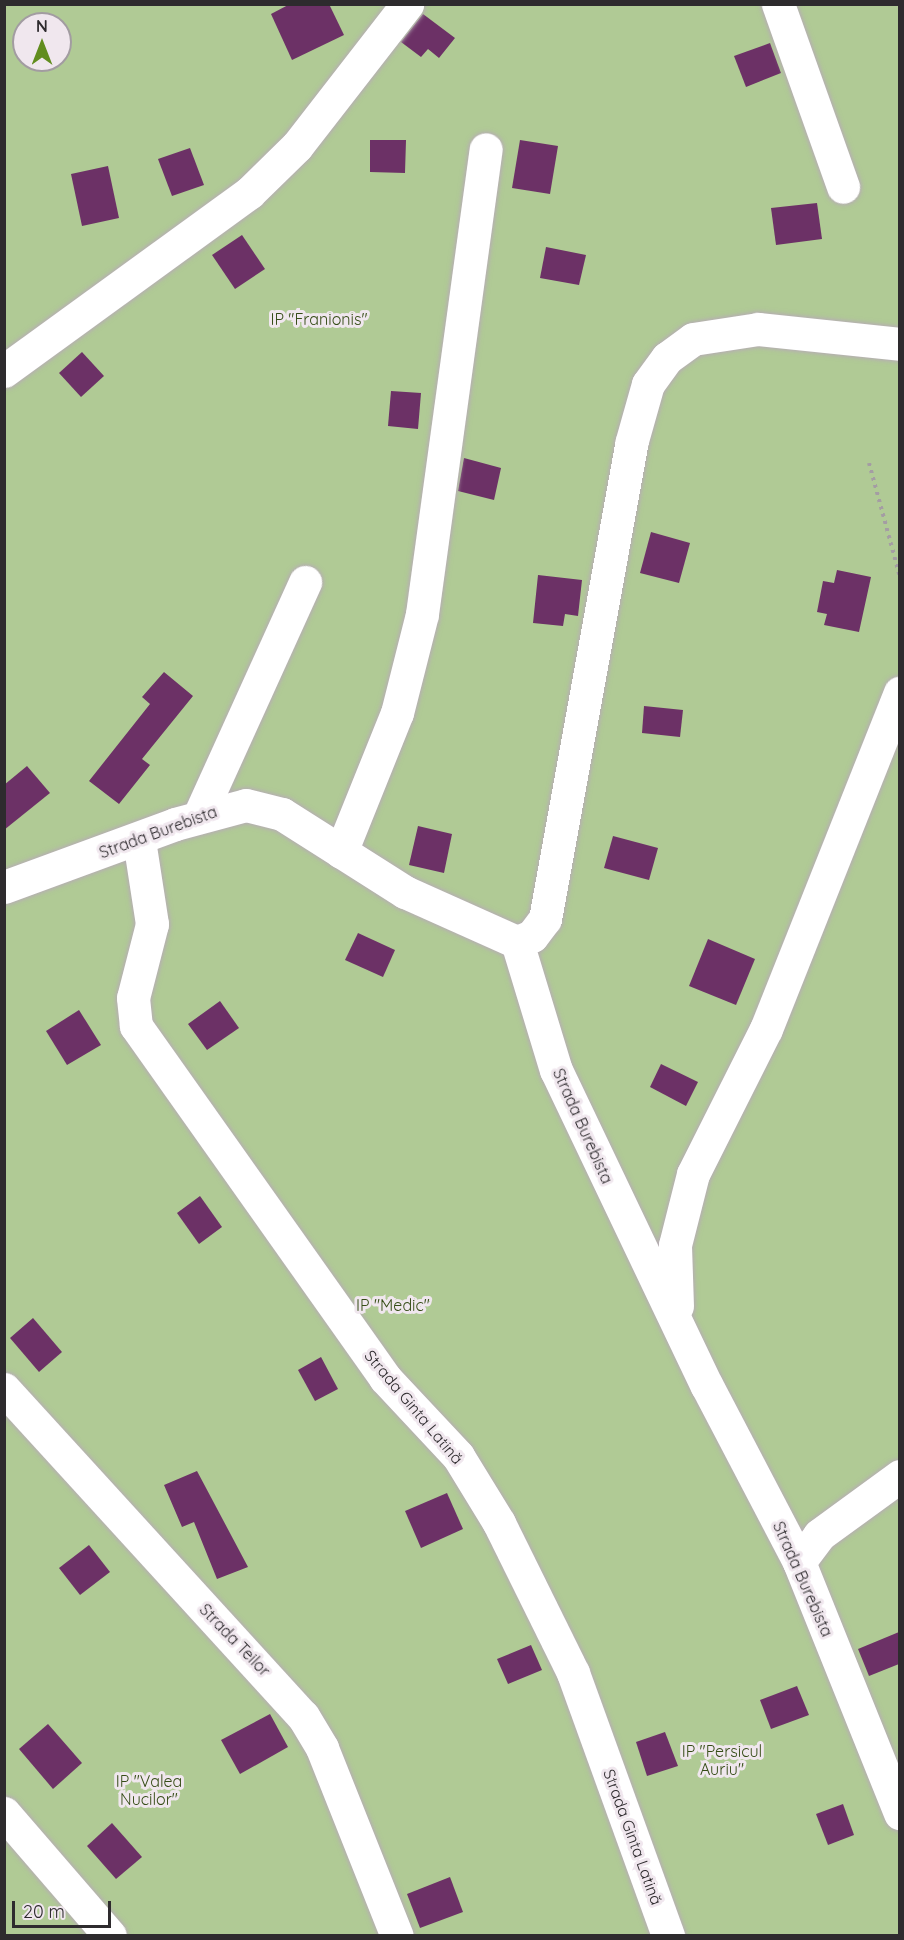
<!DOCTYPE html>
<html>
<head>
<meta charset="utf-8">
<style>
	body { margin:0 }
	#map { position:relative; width:904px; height:1940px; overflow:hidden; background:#f0e7ee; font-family:Quicksand,sans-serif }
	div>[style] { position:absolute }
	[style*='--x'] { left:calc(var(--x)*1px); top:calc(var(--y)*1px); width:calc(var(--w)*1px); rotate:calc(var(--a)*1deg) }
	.green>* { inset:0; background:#b0ca95 }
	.building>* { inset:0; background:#6c3166 }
	.path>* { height:4px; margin-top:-2px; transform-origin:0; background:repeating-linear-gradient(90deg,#a49da3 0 3px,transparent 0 7.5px) }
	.roads { filter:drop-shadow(0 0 2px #b6adb4) drop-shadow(0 0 2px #b6adb4) }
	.minor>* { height:33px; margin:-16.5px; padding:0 16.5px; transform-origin:16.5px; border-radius:16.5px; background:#fff }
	span { translate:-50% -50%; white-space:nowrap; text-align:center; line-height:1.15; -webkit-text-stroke:6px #f0e7ee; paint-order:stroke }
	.park-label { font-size:16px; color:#364d17 }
	.street-label { font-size:16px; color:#2e2b2e }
	.frame { position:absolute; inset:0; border:6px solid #2e2b2e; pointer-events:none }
	.north { position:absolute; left:12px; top:12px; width:60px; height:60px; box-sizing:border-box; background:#f0e7ee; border:2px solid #a29ca1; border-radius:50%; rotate:0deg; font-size:16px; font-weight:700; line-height:24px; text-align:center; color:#2e2b2e }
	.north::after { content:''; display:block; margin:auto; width:21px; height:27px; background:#618d1e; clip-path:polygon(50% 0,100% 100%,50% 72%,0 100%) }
	.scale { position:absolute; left:12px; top:1901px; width:99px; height:27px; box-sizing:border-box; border:3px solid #2e2b2e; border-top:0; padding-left:8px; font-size:18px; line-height:21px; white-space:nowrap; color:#2e2b2e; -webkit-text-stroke:4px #f0e7ee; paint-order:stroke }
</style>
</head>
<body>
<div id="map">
	<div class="green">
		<i style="clip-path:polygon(evenodd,4px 5px,899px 5px,899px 1935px,5px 1935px,4px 5px,24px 24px,60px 24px,60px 60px,24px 60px,24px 24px)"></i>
	</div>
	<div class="building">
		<i style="clip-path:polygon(290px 4px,329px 4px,344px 35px,292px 60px,271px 14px)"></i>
		<i style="clip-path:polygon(423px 14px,455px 38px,439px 58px,428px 49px,421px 57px,401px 42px)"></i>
		<i style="clip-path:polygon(770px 43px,781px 73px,746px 87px,734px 56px)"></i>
		<i style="clip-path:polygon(370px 140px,406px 140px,405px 173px,370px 172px)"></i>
		<i style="clip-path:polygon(520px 140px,558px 146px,550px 194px,512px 188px)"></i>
		<i style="clip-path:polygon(190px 148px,204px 185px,172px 196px,158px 159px)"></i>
		<i style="clip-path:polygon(108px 166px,119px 218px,82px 226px,71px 174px)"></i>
		<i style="clip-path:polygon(817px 203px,822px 239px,776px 245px,771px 208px)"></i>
		<i style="clip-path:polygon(242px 235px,265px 269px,235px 289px,212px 255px)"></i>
		<i style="clip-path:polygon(546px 247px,586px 255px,579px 285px,540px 278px)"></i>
		<i style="clip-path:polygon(82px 352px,104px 376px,81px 397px,59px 373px)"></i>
		<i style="clip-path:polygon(391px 391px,421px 393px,418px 429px,388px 426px)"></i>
		<i style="clip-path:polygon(464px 458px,501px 468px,494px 500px,458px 491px)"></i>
		<i style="clip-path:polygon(651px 532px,690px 543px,679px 583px,640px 573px)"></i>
		<i style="clip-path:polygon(837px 570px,871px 577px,859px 632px,824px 625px,827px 614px,817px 612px,823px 581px,834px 583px)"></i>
		<i style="clip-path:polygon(538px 575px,582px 580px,578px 616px,565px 614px,563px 626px,533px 623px)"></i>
		<i style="clip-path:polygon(164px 672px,193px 696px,142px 759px,150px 765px,119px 804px,89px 781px,150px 704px,142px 697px)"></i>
		<i style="clip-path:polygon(644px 706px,683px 710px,680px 737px,642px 733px)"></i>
		<i style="clip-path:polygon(27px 766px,50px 793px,4px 830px,4px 785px)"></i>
		<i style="clip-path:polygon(418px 826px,452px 834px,444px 873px,409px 865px)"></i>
		<i style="clip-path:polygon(613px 836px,658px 848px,649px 880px,604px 868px)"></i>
		<i style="clip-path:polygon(358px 933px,395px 950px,383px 977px,345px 960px)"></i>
		<i style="clip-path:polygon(708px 939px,755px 959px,736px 1005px,689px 986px)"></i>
		<i style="clip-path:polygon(220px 1001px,239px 1028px,207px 1050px,188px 1024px)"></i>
		<i style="clip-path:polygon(79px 1010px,101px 1045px,67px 1065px,46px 1031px)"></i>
		<i style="clip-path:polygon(661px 1064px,698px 1082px,686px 1106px,650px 1087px)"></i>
		<i style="clip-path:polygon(200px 1196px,222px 1227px,199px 1244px,177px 1213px)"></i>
		<i style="clip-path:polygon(33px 1318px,62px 1352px,39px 1372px,10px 1338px)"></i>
		<i style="clip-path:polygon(321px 1357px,338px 1389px,315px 1401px,298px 1370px)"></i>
		<i style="clip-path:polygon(197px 1471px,248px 1567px,217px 1579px,194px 1522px,182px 1527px,164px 1485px)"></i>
		<i style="clip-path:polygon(447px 1493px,463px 1529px,421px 1548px,405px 1511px)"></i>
		<i style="clip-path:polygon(89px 1545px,110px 1572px,80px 1595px,59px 1568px)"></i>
		<i style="clip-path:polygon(899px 1632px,899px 1664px,869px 1676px,858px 1649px)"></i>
		<i style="clip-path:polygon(531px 1645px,542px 1670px,508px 1684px,497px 1659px)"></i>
		<i style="clip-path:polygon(797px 1686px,809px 1715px,771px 1729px,760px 1700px)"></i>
		<i style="clip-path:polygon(270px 1714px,288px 1747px,240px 1774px,221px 1740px)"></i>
		<i style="clip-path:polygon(48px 1724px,82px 1763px,53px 1789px,19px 1749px)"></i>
		<i style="clip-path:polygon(665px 1732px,678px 1766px,647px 1776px,636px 1742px)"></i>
		<i style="clip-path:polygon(843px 1804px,854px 1835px,828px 1845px,816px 1814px)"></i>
		<i style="clip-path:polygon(112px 1823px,142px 1857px,116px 1879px,87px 1846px)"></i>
		<i style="clip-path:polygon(450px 1877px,463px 1912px,420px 1928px,407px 1894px)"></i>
	</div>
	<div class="path">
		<i style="--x:869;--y:463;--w:118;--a:74.8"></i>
	</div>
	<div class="roads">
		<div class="minor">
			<i style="--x:778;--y:4;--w:194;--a:70.4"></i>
			<i style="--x:4;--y:371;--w:303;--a:-36"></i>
			<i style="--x:249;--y:193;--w:67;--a:-44.4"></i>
			<i style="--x:297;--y:146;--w:180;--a:-52.2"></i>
			<i style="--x:199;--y:816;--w:257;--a:-65.6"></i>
			<i style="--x:139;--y:840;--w:85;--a:81.2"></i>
			<i style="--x:152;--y:924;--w:76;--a:104.4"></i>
			<i style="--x:133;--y:998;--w:28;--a:84"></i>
			<i style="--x:136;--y:1026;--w:431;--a:54.7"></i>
			<i style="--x:385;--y:1378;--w:107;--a:46.9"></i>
			<i style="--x:458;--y:1456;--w:79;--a:58.5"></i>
			<i style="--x:499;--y:1523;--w:167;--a:63.7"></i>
			<i style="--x:573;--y:1673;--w:280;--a:70.1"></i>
			<i style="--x:341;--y:852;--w:150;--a:-68.1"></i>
			<i style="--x:397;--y:713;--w:102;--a:-75.8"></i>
			<i style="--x:422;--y:614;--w:469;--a:-82.2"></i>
			<i style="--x:4;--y:887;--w:182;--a:-20.2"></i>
			<i style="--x:175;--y:824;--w:73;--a:-15"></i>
			<i style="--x:246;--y:805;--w:37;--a:14"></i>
			<i style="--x:282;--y:814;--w:146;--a:32.4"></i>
			<i style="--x:405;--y:892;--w:123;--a:24.1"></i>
			<i style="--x:517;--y:942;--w:134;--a:73.1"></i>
			<i style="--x:556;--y:1070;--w:350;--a:64.5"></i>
			<i style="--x:707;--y:1386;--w:199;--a:62.4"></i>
			<i style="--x:799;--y:1562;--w:271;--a:68.1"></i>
			<i style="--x:517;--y:942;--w:16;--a:-22"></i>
			<i style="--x:532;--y:936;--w:21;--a:-53"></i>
			<i style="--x:545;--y:919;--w:483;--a:-79.7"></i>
			<i style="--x:631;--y:444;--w:62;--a:-74.2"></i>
			<i style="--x:648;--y:384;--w:32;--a:-54"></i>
			<i style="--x:667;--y:358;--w:32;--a:-36"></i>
			<i style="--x:693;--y:339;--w:66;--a:-8.7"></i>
			<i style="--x:758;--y:329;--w:143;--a:6"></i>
			<i style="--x:677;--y:1306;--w:61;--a:-91.9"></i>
			<i style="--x:675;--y:1245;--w:73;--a:-75.8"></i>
			<i style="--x:693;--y:1174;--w:162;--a:-63.3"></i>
			<i style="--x:766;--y:1029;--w:362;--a:-68.3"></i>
			<i style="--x:4;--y:1389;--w:443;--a:47.6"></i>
			<i style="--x:303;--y:1716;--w:37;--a:59"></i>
			<i style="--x:322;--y:1748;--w:202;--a:68.3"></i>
			<i style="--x:799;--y:1562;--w:34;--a:-53"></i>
			<i style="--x:819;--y:1535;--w:100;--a:-36.1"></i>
			<i style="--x:4;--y:1813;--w:162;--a:49.2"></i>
		</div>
	</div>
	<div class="park-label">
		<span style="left:319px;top:319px">IP "Franionis"</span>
		<span style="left:393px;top:1305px">IP "Medic"</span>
		<span style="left:722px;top:1760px">IP "Persicul<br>Auriu"</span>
		<span style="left:149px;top:1790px">IP "Valea<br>Nucilor"</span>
	</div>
	<div class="street-label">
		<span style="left:158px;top:832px;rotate:-20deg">Strada Burebista</span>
		<span style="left:583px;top:1126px;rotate:66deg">Strada Burebista</span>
		<span style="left:414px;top:1407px;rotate:50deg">Strada Ginta Latină</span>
		<span style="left:803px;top:1579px;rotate:66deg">Strada Burebista</span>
		<span style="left:235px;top:1640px;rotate:46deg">Strada Teilor</span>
		<span style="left:633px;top:1837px;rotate:70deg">Strada Ginta Latină</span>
	</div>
	<div class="frame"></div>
	<div class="north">N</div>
	<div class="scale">20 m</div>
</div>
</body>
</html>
